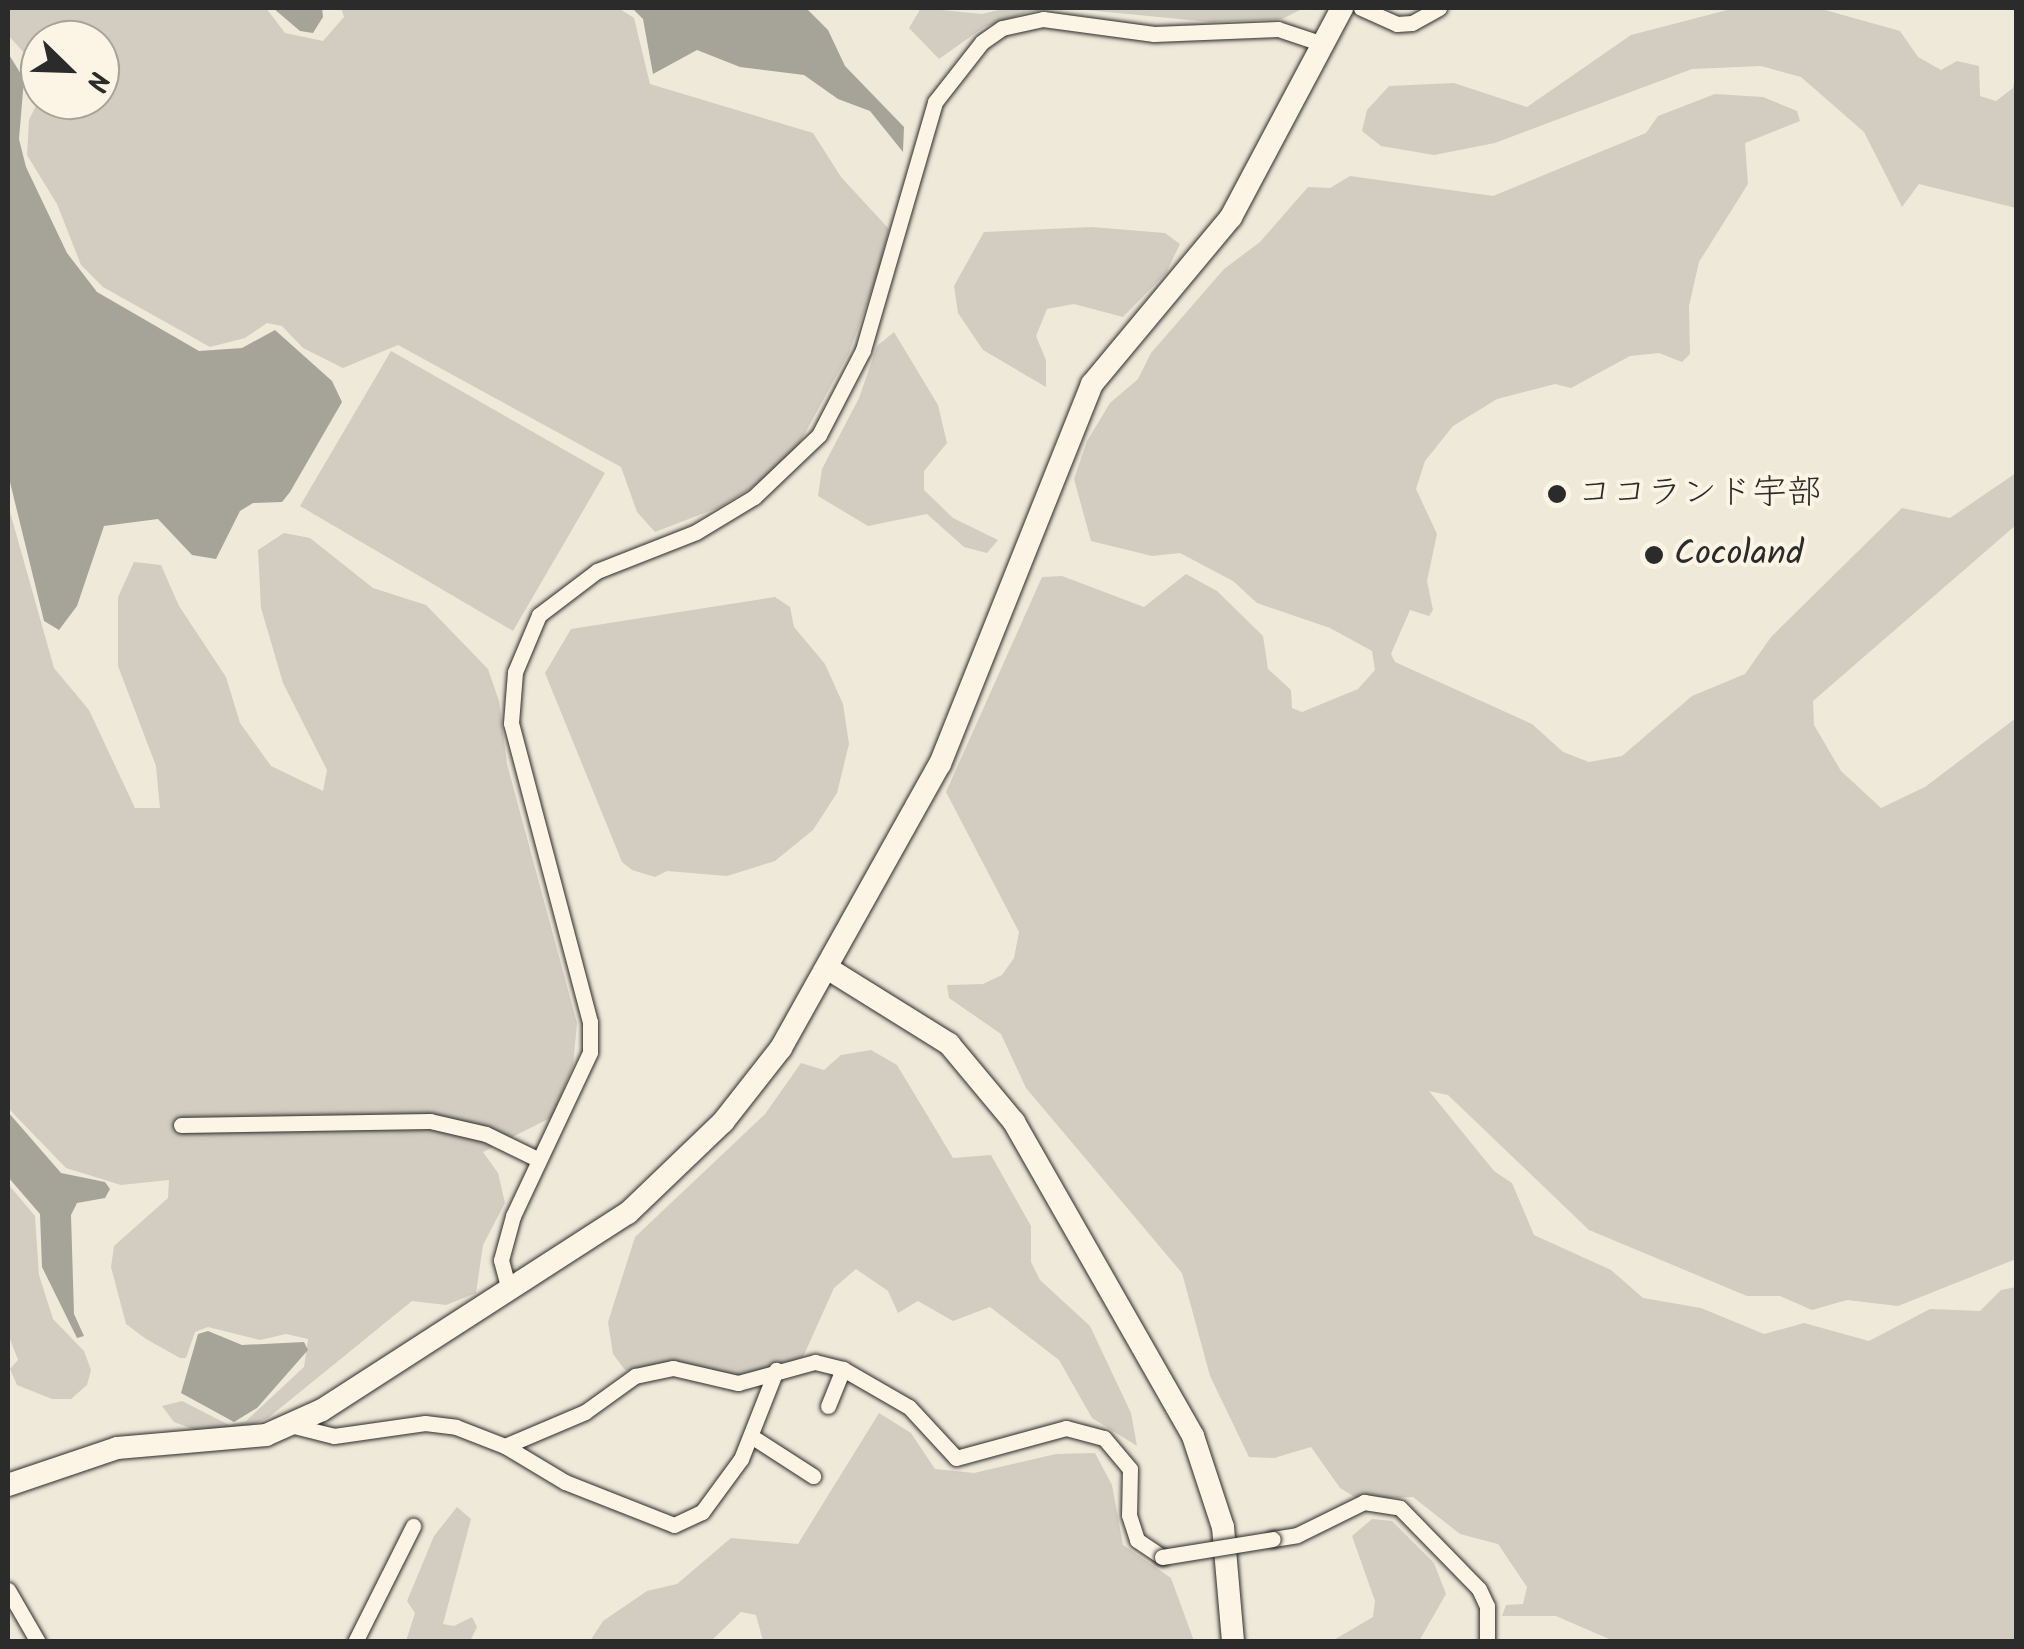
<!DOCTYPE html>
<html>
<head>
<meta charset="utf-8">
<style>
	body { margin:0 }
	#map { position:relative; width:2024px; height:1649px; overflow:hidden; background:#efe9da; font-family:Kalam,"Klee One",sans-serif }
	div>[style] { position:absolute }
	[style*='--x'] { left:calc(var(--x)*1px); top:calc(var(--y)*1px); width:calc(var(--w)*1px); rotate:calc(var(--a)*1deg) }
	.green>* { inset:0; background:#d2cdc0 }
	.water>* { inset:0; background:#a6a399 }
	.roads { filter:drop-shadow(0 0 2px #2b2b2b) drop-shadow(0 0 2px #2b2b2b) }
	.street>* { height:15px; margin:-7.5px; padding:0 7.5px; transform-origin:7.5px; border-radius:7.5px; background:#fcf5e5 }
	.secondary>* { height:22px; margin:-11px; padding:0 11px; transform-origin:11px; border-radius:11px; background:#fcf5e5 }
	.bridges { filter:drop-shadow(0 0 2px #2b2b2b) drop-shadow(0 0 2px #2b2b2b) }
	.street-bridge>* { height:15px; margin:-7.5px; padding:0 7.5px; transform-origin:7.5px; border-radius:7.5px; background:#fcf5e5 }
	.dots>* { width:28px; height:28px; translate:-50% -50%; box-sizing:border-box; border:5px solid #fcf5e5; border-radius:50% }
	span { translate:-50% -50%; white-space:nowrap; text-align:center; line-height:1.15; -webkit-text-stroke:8px #fcf5e5; paint-order:stroke }
	.poi-label { font-size:35px; color:#2b2b2b }
	.left { translate:0 -50%; text-align:left }
	.frame { position:absolute; inset:0; border:10px solid #2b2b2b; pointer-events:none }
	.north { position:absolute; left:20px; top:20px; width:100px; height:100px; box-sizing:border-box; background:#fcf5e5; border:2px solid #a8a49b; border-radius:50%; rotate:113deg; font-size:28px; font-weight:700; line-height:40px; text-align:center; color:#2b2b2b }
	.north::after { content:''; display:block; margin:auto; width:35px; height:45px; background:#2b2b2b; clip-path:polygon(50% 0,100% 100%,50% 72%,0 100%) }
</style>
</head>
<body>
<div id="map">
	<div class="green">
		<i style="clip-path:polygon(8px 8px,266px 8px,285px 33px,323px 41px,344px 17px,341px 8px,618px 8px,634px 18px,650px 84px,813px 133px,841px 177px,889px 229px,877px 276px,849px 353px,787px 466px,720px 507px,655px 532px,637px 512px,621px 467px,398px 345px,343px 368px,303px 348px,282px 326px,267px 323px,245px 338px,210px 347px,103px 287px,81px 265px,57px 204px,27px 155px,29px 120px,40px 97px,100px 100px,100px 40px,40px 40px,40px 91px,35px 65px,8px 35px)"></i>
		<i style="clip-path:polygon(921px 8px,982px 14px,1007px 8px,1304px 8px,1282px 19px,1210px 22px,1066px 8px,1028px 12px,984px 27px,939px 59px,909px 28px)"></i>
		<i style="clip-path:polygon(1735px 8px,1818px 8px,1900px 31px,1918px 57px,1941px 70px,1957px 61px,1979px 66px,1980px 96px,1996px 101px,2013px 88px,2016px 73px,2016px 208px,1919px 184px,1902px 207px,1864px 132px,1801px 77px,1761px 66px,1692px 69px,1495px 143px,1434px 155px,1381px 146px,1362px 131px,1367px 110px,1389px 86px,1454px 83px,1527px 107px,1631px 35px)"></i>
		<i style="clip-path:polygon(1715px 94px,1763px 97px,1797px 111px,1800px 121px,1745px 143px,1748px 184px,1699px 262px,1689px 306px,1690px 354px,1682px 362px,1659px 353px,1630px 356px,1571px 388px,1555px 384px,1497px 399px,1453px 426px,1425px 461px,1416px 489px,1437px 534px,1427px 581px,1433px 610px,1429px 616px,1410px 610px,1391px 654px,1395px 662px,1532px 724px,1563px 752px,1589px 762px,1622px 756px,1692px 696px,1745px 674px,1771px 637px,1902px 508px,1950px 518px,2016px 473px,2016px 525px,1813px 701px,1814px 725px,1841px 771px,1881px 808px,1925px 787px,2016px 718px,2016px 1259px,1898px 1306px,1847px 1300px,1812px 1310px,1780px 1296px,1747px 1296px,1589px 1230px,1448px 1095px,1429px 1091px,1494px 1171px,1512px 1183px,1534px 1235px,1611px 1270px,1643px 1298px,1701px 1308px,1764px 1334px,1804px 1323px,1869px 1341px,1930px 1309px,1980px 1311px,2001px 1290px,2016px 1287px,2016px 1641px,1616px 1642px,1556px 1616px,1502px 1616px,1506px 1605px,1523px 1604px,1527px 1587px,1498px 1544px,1460px 1534px,1413px 1497px,1358px 1499px,1340px 1488px,1311px 1447px,1274px 1458px,1249px 1457px,1210px 1376px,1182px 1273px,1026px 1088px,1001px 1034px,949px 998px,947px 985px,983px 984px,1002px 975px,1014px 958px,1019px 932px,946px 792px,1042px 577px,1062px 576px,1144px 607px,1186px 574px,1217px 591px,1263px 636px,1268px 669px,1291px 690px,1292px 708px,1302px 712px,1358px 689px,1375px 670px,1372px 651px,1330px 628px,1257px 603px,1233px 581px,1180px 553px,1152px 556px,1091px 541px,1074px 479px,1087px 441px,1110px 403px,1138px 379px,1151px 353px,1224px 269px,1260px 242px,1308px 187px,1330px 188px,1350px 176px,1493px 196px,1646px 133px,1658px 116px)"></i>
		<i style="clip-path:polygon(1092px 227px,1165px 233px,1180px 244px,1166px 273px,1123px 317px,1074px 304px,1047px 309px,1036px 336px,1046px 360px,1046px 387px,983px 350px,958px 313px,954px 286px,984px 232px)"></i>
		<i style="clip-path:polygon(894px 332px,938px 405px,947px 443px,924px 471px,924px 490px,953px 518px,998px 540px,987px 553px,964px 547px,927px 514px,868px 526px,818px 496px,822px 469px,859px 398px,877px 346px)"></i>
		<i style="clip-path:polygon(391px 351px,605px 473px,513px 631px,300px 506px)"></i>
		<i style="clip-path:polygon(8px 505px,54px 668px,89px 710px,135px 808px,160px 808px,156px 766px,118px 666px,118px 597px,134px 562px,161px 565px,179px 606px,226px 677px,240px 723px,271px 766px,323px 791px,327px 770px,283px 683px,261px 608px,258px 550px,284px 533px,310px 538px,373px 588px,426px 605px,488px 669px,499px 701px,507px 764px,577px 1023px,573px 1066px,552px 1117px,483px 1152px,498px 1173px,505px 1203px,483px 1245px,476px 1293px,446px 1305px,412px 1301px,268px 1418px,249px 1426px,201px 1432px,174px 1422px,162px 1406px,182px 1401px,229px 1425px,246px 1421px,304px 1367px,308px 1339px,286px 1334px,260px 1340px,208px 1327px,195px 1332px,186px 1358px,180px 1358px,146px 1339px,126px 1324px,111px 1267px,114px 1246px,168px 1198px,169px 1180px,121px 1185px,66px 1168px,8px 1108px)"></i>
		<i style="clip-path:polygon(775px 597px,790px 607px,794px 627px,825px 664px,843px 704px,849px 744px,837px 793px,813px 830px,775px 861px,727px 876px,667px 871px,655px 877px,632px 870px,622px 862px,545px 673px,571px 629px)"></i>
		<i style="clip-path:polygon(871px 1050px,897px 1065px,953px 1158px,991px 1155px,1031px 1226px,1031px 1262px,1040px 1280px,1090px 1326px,1131px 1413px,1137px 1446px,1092px 1418px,1059px 1360px,990px 1307px,953px 1321px,918px 1301px,898px 1313px,888px 1291px,856px 1269px,834px 1288px,803px 1357px,744px 1379px,625px 1370px,613px 1354px,608px 1322px,635px 1237px,765px 1114px,801px 1063px,824px 1070px,841px 1055px)"></i>
		<i style="clip-path:polygon(8px 1184px,35px 1216px,39px 1275px,53px 1319px,84px 1351px,91px 1370px,87px 1385px,71px 1399px,52px 1399px,17px 1385px,10px 1369px,18px 1360px,8px 1334px)"></i>
		<i style="clip-path:polygon(879px 1413px,911px 1433px,935px 1469px,974px 1473px,1056px 1454px,1095px 1453px,1112px 1485px,1123px 1545px,1171px 1578px,1194px 1641px,763px 1641px,756px 1615px,741px 1612px,711px 1641px,590px 1641px,603px 1621px,647px 1591px,677px 1584px,731px 1538px,798px 1544px)"></i>
		<i style="clip-path:polygon(457px 1507px,471px 1519px,443px 1624px,454px 1626px,472px 1617px,477px 1627px,470px 1641px,406px 1641px,415px 1613px,407px 1601px,434px 1536px)"></i>
		<i style="clip-path:polygon(1372px 1519px,1392px 1521px,1434px 1563px,1446px 1594px,1419px 1641px,1332px 1641px,1373px 1617px,1375px 1601px,1352px 1536px)"></i>
	</div>
	<div class="water">
		<i style="clip-path:polygon(273px 8px,322px 8px,323px 17px,313px 33px,300px 31px)"></i>
		<i style="clip-path:polygon(632px 8px,808px 10px,828px 30px,845px 66px,904px 127px,903px 152px,870px 111px,838px 99px,804px 75px,740px 67px,697px 50px,653px 74px,643px 19px)"></i>
		<i style="clip-path:polygon(8px 53px,24px 79px,19px 139px,26px 167px,67px 253px,97px 292px,199px 351px,242px 348px,275px 330px,332px 381px,342px 402px,290px 492px,282px 502px,253px 503px,240px 511px,216px 559px,192px 555px,158px 519px,104px 526px,77px 606px,59px 630px,44px 621px,8px 474px)"></i>
		<i style="clip-path:polygon(8px 1112px,61px 1173px,105px 1182px,110px 1189px,105px 1198px,77px 1203px,71px 1215px,74px 1314px,84px 1336px,77px 1338px,42px 1267px,40px 1214px,8px 1177px)"></i>
		<i style="clip-path:polygon(208px 1331px,242px 1345px,304px 1342px,308px 1350px,257px 1408px,234px 1422px,181px 1393px,198px 1334px)"></i>
	</div>
	<div class="roads">
		<div class="street">
			<i style="--x:1361;--y:8;--w:39;--a:24"></i>
			<i style="--x:1397;--y:24;--w:15;--a:-4"></i>
			<i style="--x:1412;--y:23;--w:31;--a:-29"></i>
			<i style="--x:181;--y:1125;--w:249;--a:-0.9"></i>
			<i style="--x:430;--y:1121;--w:57;--a:13.1"></i>
			<i style="--x:486;--y:1134;--w:57;--a:26.1"></i>
			<i style="--x:509;--y:1290;--w:31;--a:-105"></i>
			<i style="--x:501;--y:1260;--w:46;--a:-74.7"></i>
			<i style="--x:513;--y:1216;--w:181;--a:-64.8"></i>
			<i style="--x:590;--y:1052;--w:30;--a:-90"></i>
			<i style="--x:590;--y:1022;--w:309;--a:-104.8"></i>
			<i style="--x:511;--y:723;--w:51;--a:-85.5"></i>
			<i style="--x:515;--y:672;--w:62;--a:-67.2"></i>
			<i style="--x:539;--y:615;--w:73;--a:-37.2"></i>
			<i style="--x:597;--y:571;--w:106;--a:-21.5"></i>
			<i style="--x:696;--y:532;--w:68;--a:-31.1"></i>
			<i style="--x:754;--y:497;--w:90;--a:-43.6"></i>
			<i style="--x:819;--y:435;--w:96;--a:-62.6"></i>
			<i style="--x:863;--y:350;--w:258;--a:-73.8"></i>
			<i style="--x:935;--y:102;--w:76;--a:-51.9"></i>
			<i style="--x:982;--y:42;--w:24;--a:-35"></i>
			<i style="--x:1002;--y:28;--w:42;--a:-12.4"></i>
			<i style="--x:1043;--y:19;--w:112;--a:7.7"></i>
			<i style="--x:1154;--y:34;--w:124;--a:-2.3"></i>
			<i style="--x:1278;--y:29;--w:47;--a:18.4"></i>
			<i style="--x:828;--y:1406;--w:40;--a:-68"></i>
			<i style="--x:290;--y:1425;--w:45;--a:14"></i>
			<i style="--x:334;--y:1436;--w:92;--a:-8.1"></i>
			<i style="--x:425;--y:1423;--w:31;--a:7"></i>
			<i style="--x:456;--y:1427;--w:53;--a:21.2"></i>
			<i style="--x:505;--y:1446;--w:70;--a:31"></i>
			<i style="--x:565;--y:1482;--w:117;--a:21.5"></i>
			<i style="--x:674;--y:1525;--w:31;--a:-25"></i>
			<i style="--x:702;--y:1512;--w:66;--a:-53.7"></i>
			<i style="--x:741;--y:1459;--w:96;--a:-68.5"></i>
			<i style="--x:751;--y:1436;--w:74;--a:32.8"></i>
			<i style="--x:505;--y:1446;--w:87;--a:-23"></i>
			<i style="--x:585;--y:1412;--w:62;--a:-35.8"></i>
			<i style="--x:635;--y:1376;--w:39;--a:-12"></i>
			<i style="--x:673;--y:1368;--w:67;--a:13"></i>
			<i style="--x:738;--y:1383;--w:80;--a:-15.3"></i>
			<i style="--x:815;--y:1362;--w:29;--a:14"></i>
			<i style="--x:843;--y:1369;--w:76;--a:29.9"></i>
			<i style="--x:909;--y:1407;--w:69;--a:47.3"></i>
			<i style="--x:956;--y:1458;--w:114;--a:-15.3"></i>
			<i style="--x:1066;--y:1428;--w:39;--a:15"></i>
			<i style="--x:1104;--y:1438;--w:40;--a:50"></i>
			<i style="--x:1130;--y:1469;--w:46;--a:91.2"></i>
			<i style="--x:1129;--y:1515;--w:26;--a:72"></i>
			<i style="--x:1137;--y:1540;--w:30;--a:34"></i>
			<i style="--x:1273;--y:1539;--w:24;--a:-9"></i>
			<i style="--x:1297;--y:1535;--w:75;--a:-26.2"></i>
			<i style="--x:1364;--y:1502;--w:36;--a:9"></i>
			<i style="--x:1400;--y:1508;--w:113;--a:45.7"></i>
			<i style="--x:1479;--y:1589;--w:19;--a:65"></i>
			<i style="--x:1487;--y:1606;--w:36;--a:90"></i>
			<i style="--x:8;--y:1590;--w:60;--a:60"></i>
			<i style="--x:355;--y:1642;--w:130;--a:-63.4"></i>
		</div>
		<div class="secondary">
			<i style="--x:827;--y:968;--w:144;--a:31.9"></i>
			<i style="--x:949;--y:1044;--w:102;--a:50.2"></i>
			<i style="--x:1014;--y:1122;--w:361;--a:60.3"></i>
			<i style="--x:1193;--y:1436;--w:96;--a:71.8"></i>
			<i style="--x:1223;--y:1527;--w:115;--a:85"></i>
			<i style="--x:8;--y:1485;--w:115;--a:-18.7"></i>
			<i style="--x:117;--y:1448;--w:150;--a:-5"></i>
			<i style="--x:266;--y:1435;--w:61;--a:-24.1"></i>
			<i style="--x:322;--y:1410;--w:364;--a:-32.8"></i>
			<i style="--x:628;--y:1213;--w:132;--a:-43.8"></i>
			<i style="--x:723;--y:1122;--w:94;--a:-51.9"></i>
			<i style="--x:781;--y:1048;--w:325;--a:-60.8"></i>
			<i style="--x:940;--y:764;--w:409;--a:-68.2"></i>
			<i style="--x:1092;--y:384;--w:217;--a:-50.2"></i>
			<i style="--x:1231;--y:217;--w:237;--a:-62"></i>
		</div>
	</div>
	<div class="bridges">
		<div class="street-bridge">
			<i style="--x:1162;--y:1557;--w:112;--a:-9.2"></i>
		</div>
	</div>
	<div class="dots">
		<i style="left:1557px;top:494px;background:#2b2b2b"></i>
		<i style="left:1654px;top:555px;background:#2b2b2b"></i>
	</div>
	<div class="poi-label">
		<span class="left" style="left:1577px;top:494px">ココランド宇部</span>
		<span class="left" style="left:1674px;top:555px">Cocoland</span>
	</div>
	<div class="frame"></div>
	<div class="north">N</div>
</div>
</body>
</html>
